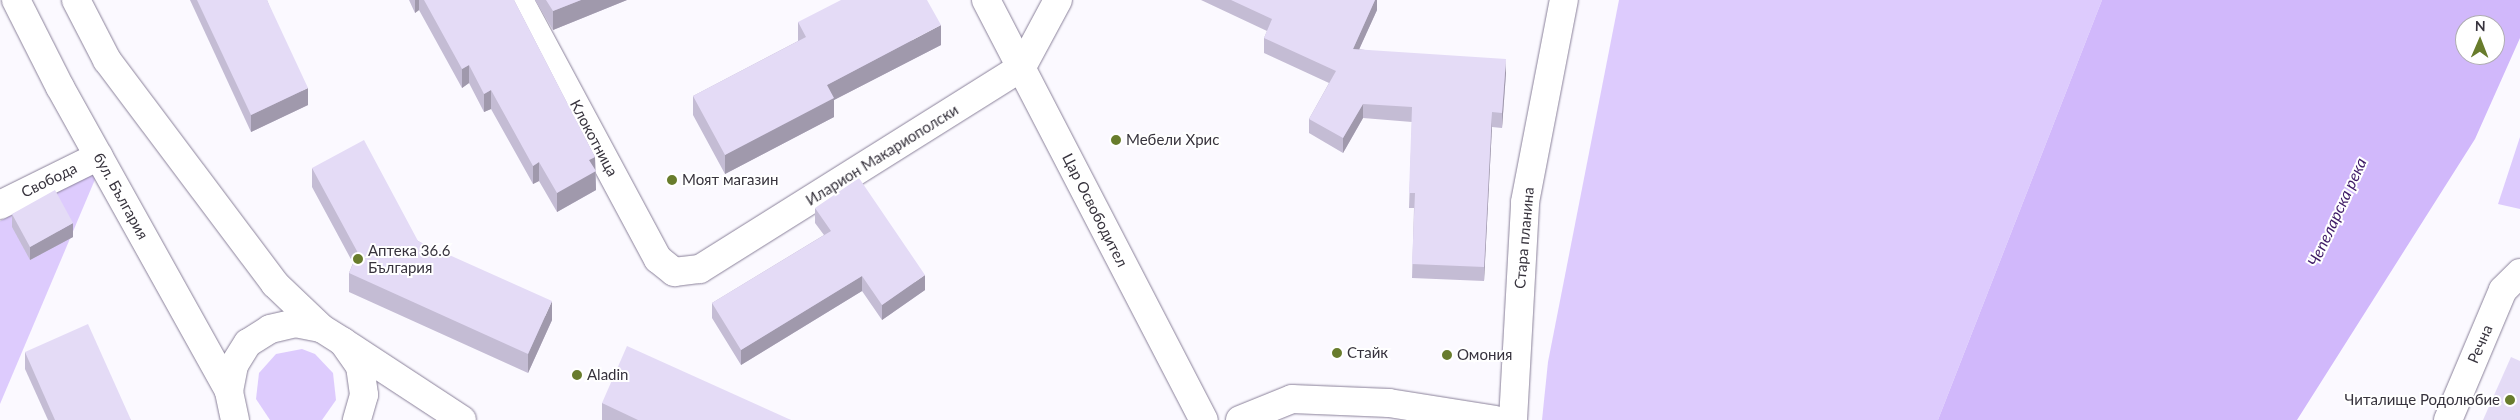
<!DOCTYPE html>
<html>
<head>
<meta charset="utf-8">
<style>
	body { margin:0 }
	#map { position:relative; width:2520px; height:420px; overflow:hidden; background:#fbf9ff; font-family:Lato,sans-serif }
	div>[style] { position:absolute }
	[style*='--x'] { left:calc(var(--x)*1px); top:calc(var(--y)*1px); width:calc(var(--w)*1px); rotate:calc(var(--a)*1deg) }
	.green>* { inset:0; background:#ddcbfd }
	.water>* { inset:0; background:#d1b8fb }
	.roads { filter:drop-shadow(0 0 1px #8a819a) drop-shadow(0 0 1px #8a819a) }
	.minor>* { height:28px; margin:-14px; padding:0 14px; transform-origin:14px; border-radius:14px; background:#fff }
	.major>* { height:28px; margin:-14px; padding:0 14px; transform-origin:14px; border-radius:14px; background:#fff }
	.wall>* { inset:0; background:#c4bcd4 }
	.shaded-wall>* { inset:0; background:#a099ac }
	.building>* { inset:0; background:#e4dbf6 }
	.dots>* { width:14px; height:14px; translate:-50% -50%; box-sizing:border-box; border:2px solid #fff; border-radius:50% }
	span { translate:-50% -50%; white-space:nowrap; text-align:center; line-height:1.15; -webkit-text-stroke:4px #fff; paint-order:stroke }
	.street-label { font-size:15px; color:#37333d }
	.poi-label { font-size:15px; color:#37333d }
	.left { translate:0 -50%; text-align:left }
	.right { translate:-100% -50%; text-align:right }
	.water-label { font-size:16px; color:#3f1b67; font-style:italic }
	.north { position:absolute; left:2455px; top:15px; width:50px; height:50px; box-sizing:border-box; background:#fff; border:1px solid #afadb1; border-radius:50%; rotate:1deg; font-size:14px; font-weight:700; line-height:20px; text-align:center; color:#37333d }
	.north::after { content:''; display:block; margin:auto; width:18px; height:22px; background:#687c2c; clip-path:polygon(50% 0,100% 100%,50% 72%,0 100%) }
</style>
</head>
<body>
<div id="map">
	<div class="green">
		<i style="clip-path:polygon(1619px 0,2102px 0,1938px 420px,1542px 420px,1548px 362px)"></i>
		<i style="clip-path:polygon(2520px 137px,2520px 209px,2498px 204px)"></i>
		<i style="clip-path:polygon(99px 170px,0 404px,0 221px)"></i>
		<i style="clip-path:polygon(302px 349px,315px 354px,333px 373px,336px 400px,322px 420px,270px 420px,256px 399px,259px 373px,276px 354px)"></i>
	</div>
	<div class="water">
		<i style="clip-path:polygon(evenodd,2102px 0,2520px 0,2520px 38px,2475px 139px,2297px 420px,1938px 420px,2102px 0,2465px 25px,2495px 25px,2495px 55px,2465px 55px,2465px 25px)"></i>
	</div>
	<div class="roads">
		<div class="minor">
			<i style="--x:519;--y:0;--w:294;--a:61.8"></i>
			<i style="--x:658;--y:259;--w:21;--a:39"></i>
			<i style="--x:674;--y:272;--w:26;--a:-7"></i>
			<i style="--x:700;--y:269;--w:380;--a:-32.1"></i>
			<i style="--x:1022;--y:67;--w:76;--a:-61.8"></i>
			<i style="--x:986;--y:0;--w:473;--a:62.6"></i>
			<i style="--x:0;--y:205;--w:110;--a:-26.3"></i>
			<i style="--x:343;--y:342;--w:142;--a:33.2"></i>
			<i style="--x:1240;--y:420;--w:56;--a:-22"></i>
			<i style="--x:1292;--y:399;--w:97;--a:2.4"></i>
			<i style="--x:1389;--y:403;--w:107;--a:9.1"></i>
			<i style="--x:1513;--y:420;--w:218;--a:-86.8"></i>
			<i style="--x:1525;--y:202;--w:206;--a:-79.1"></i>
			<i style="--x:2448;--y:420;--w:141;--a:-67.1"></i>
			<i style="--x:2503;--y:290;--w:24;--a:-45"></i>
		</div>
		<div class="major">
			<i style="--x:16;--y:0;--w:97;--a:63.2"></i>
			<i style="--x:60;--y:87;--w:348;--a:60.9"></i>
			<i style="--x:76;--y:0;--w:68;--a:62.7"></i>
			<i style="--x:107;--y:60;--w:280;--a:53.1"></i>
			<i style="--x:275;--y:284;--w:64;--a:43.7"></i>
			<i style="--x:235;--y:420;--w:30;--a:-102"></i>
			<i style="--x:229;--y:391;--w:26;--a:-79"></i>
			<i style="--x:234;--y:365;--w:26;--a:-58"></i>
			<i style="--x:248;--y:343;--w:26;--a:-32"></i>
			<i style="--x:270;--y:329;--w:26;--a:-13"></i>
			<i style="--x:295;--y:323;--w:26;--a:11"></i>
			<i style="--x:321;--y:328;--w:26;--a:32"></i>
			<i style="--x:343;--y:342;--w:29;--a:55"></i>
			<i style="--x:360;--y:366;--w:29;--a:82"></i>
			<i style="--x:364;--y:395;--w:26;--a:106"></i>
		</div>
	</div>
	<div class="wall">
		<i style="clip-path:polygon(190px 0,267px 0,308px 105px,251px 132px)"></i>
		<i style="clip-path:polygon(409px 0,514px 0,595px 157px,596px 190px,557px 212px,539px 181px,533px 184px,491px 109px,484px 112px,469px 83px,462px 88px,419px 10px,415px 13px)"></i>
		<i style="clip-path:polygon(535px 0,627px 0,553px 30px)"></i>
		<i style="clip-path:polygon(1201px 0,1377px 0,1377px 10px,1359px 49px,1506px 73px,1502px 128px,1492px 127px,1484px 281px,1412px 278px,1414px 208px,1409px 208px,1412px 122px,1363px 118px,1343px 153px,1309px 133px,1309px 119px,1329px 83px,1264px 53px,1264px 38px,1267px 31px)"></i>
		<i style="clip-path:polygon(798px 22px,941px 45px,834px 100px,834px 117px,725px 174px,693px 115px,693px 96px,798px 41px)"></i>
		<i style="clip-path:polygon(312px 168px,418px 241px,552px 320px,528px 373px,349px 292px,349px 273px,353px 263px,312px 187px)"></i>
		<i style="clip-path:polygon(815px 208px,925px 290px,882px 320px,862px 291px,741px 365px,712px 318px,712px 303px,824px 235px,815px 223px)"></i>
		<i style="clip-path:polygon(12px 214px,73px 237px,30px 260px,12px 227px)"></i>
		<i style="clip-path:polygon(25px 352px,131px 420px,48px 420px,25px 369px)"></i>
		<i style="clip-path:polygon(602px 403px,791px 420px,602px 420px)"></i>
	</div>
	<div class="shaded-wall">
		<i style="clip-path:polygon(415px 0,419px 0,419px 10px,415px 13px)"></i>
		<i style="clip-path:polygon(581px 0,627px 0,553px 30px,553px 11px)"></i>
		<i style="clip-path:polygon(1375px 0,1377px 0,1377px 10px,1353px 63px,1353px 49px)"></i>
		<i style="clip-path:polygon(941px 25px,941px 45px,834px 100px,834px 117px,725px 174px,725px 155px,827px 85px)"></i>
		<i style="clip-path:polygon(1506px 59px,1506px 73px,1502px 128px,1502px 113px)"></i>
		<i style="clip-path:polygon(469px 65px,469px 83px,462px 88px,462px 69px)"></i>
		<i style="clip-path:polygon(308px 88px,308px 105px,251px 132px,251px 115px)"></i>
		<i style="clip-path:polygon(491px 90px,491px 109px,484px 112px,484px 94px)"></i>
		<i style="clip-path:polygon(1363px 104px,1363px 118px,1343px 153px,1343px 138px)"></i>
		<i style="clip-path:polygon(1492px 112px,1492px 127px,1484px 281px,1484px 267px)"></i>
		<i style="clip-path:polygon(595px 157px,596px 190px,557px 212px,557px 193px,589px 160px)"></i>
		<i style="clip-path:polygon(539px 162px,539px 181px,533px 184px,533px 166px)"></i>
		<i style="clip-path:polygon(73px 223px,73px 237px,30px 260px,30px 247px)"></i>
		<i style="clip-path:polygon(925px 275px,925px 290px,882px 320px,882px 305px)"></i>
		<i style="clip-path:polygon(862px 276px,862px 291px,741px 365px,741px 350px)"></i>
		<i style="clip-path:polygon(552px 301px,552px 320px,528px 373px,528px 354px)"></i>
	</div>
	<div class="building">
		<i style="clip-path:polygon(197px 0,267px 0,308px 88px,251px 115px)"></i>
		<i style="clip-path:polygon(424px 0,514px 0,595px 157px,589px 160px,596px 171px,557px 193px,539px 162px,533px 166px,491px 90px,484px 94px,469px 65px,462px 69px)"></i>
		<i style="clip-path:polygon(546px 0,581px 0,553px 11px)"></i>
		<i style="clip-path:polygon(841px 0,927px 0,941px 25px,827px 85px,834px 98px,725px 155px,693px 96px,806px 37px,798px 22px)"></i>
		<i style="clip-path:polygon(1231px 0,1375px 0,1353px 49px,1506px 59px,1502px 113px,1492px 112px,1484px 267px,1412px 264px,1415px 193px,1409px 193px,1412px 107px,1363px 104px,1343px 138px,1309px 119px,1336px 71px,1264px 38px,1272px 19px)"></i>
		<i style="clip-path:polygon(364px 140px,418px 241px,552px 301px,528px 354px,349px 273px,358px 253px,312px 168px)"></i>
		<i style="clip-path:polygon(859px 178px,925px 275px,882px 305px,862px 276px,741px 350px,712px 303px,831px 231px,815px 208px)"></i>
		<i style="clip-path:polygon(55px 190px,73px 223px,30px 247px,12px 214px)"></i>
		<i style="clip-path:polygon(88px 324px,131px 420px,55px 420px,25px 352px)"></i>
		<i style="clip-path:polygon(627px 346px,791px 420px,638px 420px,602px 403px)"></i>
		<i style="clip-path:polygon(2511px 357px,2520px 361px,2520px 420px,2483px 420px)"></i>
	</div>
	<div class="dots">
		<i style="left:1116px;top:140px;background:#687c2c"></i>
		<i style="left:672px;top:180px;background:#687c2c"></i>
		<i style="left:358px;top:259px;background:#687c2c"></i>
		<i style="left:1337px;top:353px;background:#687c2c"></i>
		<i style="left:1447px;top:355px;background:#687c2c"></i>
		<i style="left:577px;top:375px;background:#687c2c"></i>
		<i style="left:2510px;top:400px;background:#687c2c"></i>
	</div>
	<div class="street-label">
		<span style="left:594px;top:138px;rotate:62deg">Клокотница</span>
		<span style="left:882px;top:155px;rotate:-32deg">Иларион Макариополски</span>
		<span style="left:49px;top:180px;rotate:-26deg">Свобода</span>
		<span style="left:121px;top:196px;rotate:61deg">бул. България</span>
		<span style="left:1095px;top:210px;rotate:63deg">Цар Освободител</span>
		<span style="left:1524px;top:238px;rotate:-85deg">Стара планина</span>
		<span style="left:2480px;top:344px;rotate:-67deg">Речна</span>
	</div>
	<div class="poi-label">
		<span class="left" style="left:1126px;top:140px">Мебели Хрис</span>
		<span class="left" style="left:682px;top:180px">Моят магазин</span>
		<span class="left" style="left:368px;top:259px">Аптека 36.6<br>България</span>
		<span class="left" style="left:1347px;top:353px">Стайк</span>
		<span class="left" style="left:1457px;top:355px">Омония</span>
		<span class="left" style="left:587px;top:375px">Aladin</span>
		<span class="right" style="left:2500px;top:400px">Читалище Родолюбие</span>
	</div>
	<div class="water-label">
		<span style="left:2337px;top:212px;rotate:-65deg">Чепеларска река</span>
	</div>
	<div class="north">N</div>
</div>
</body>
</html>
